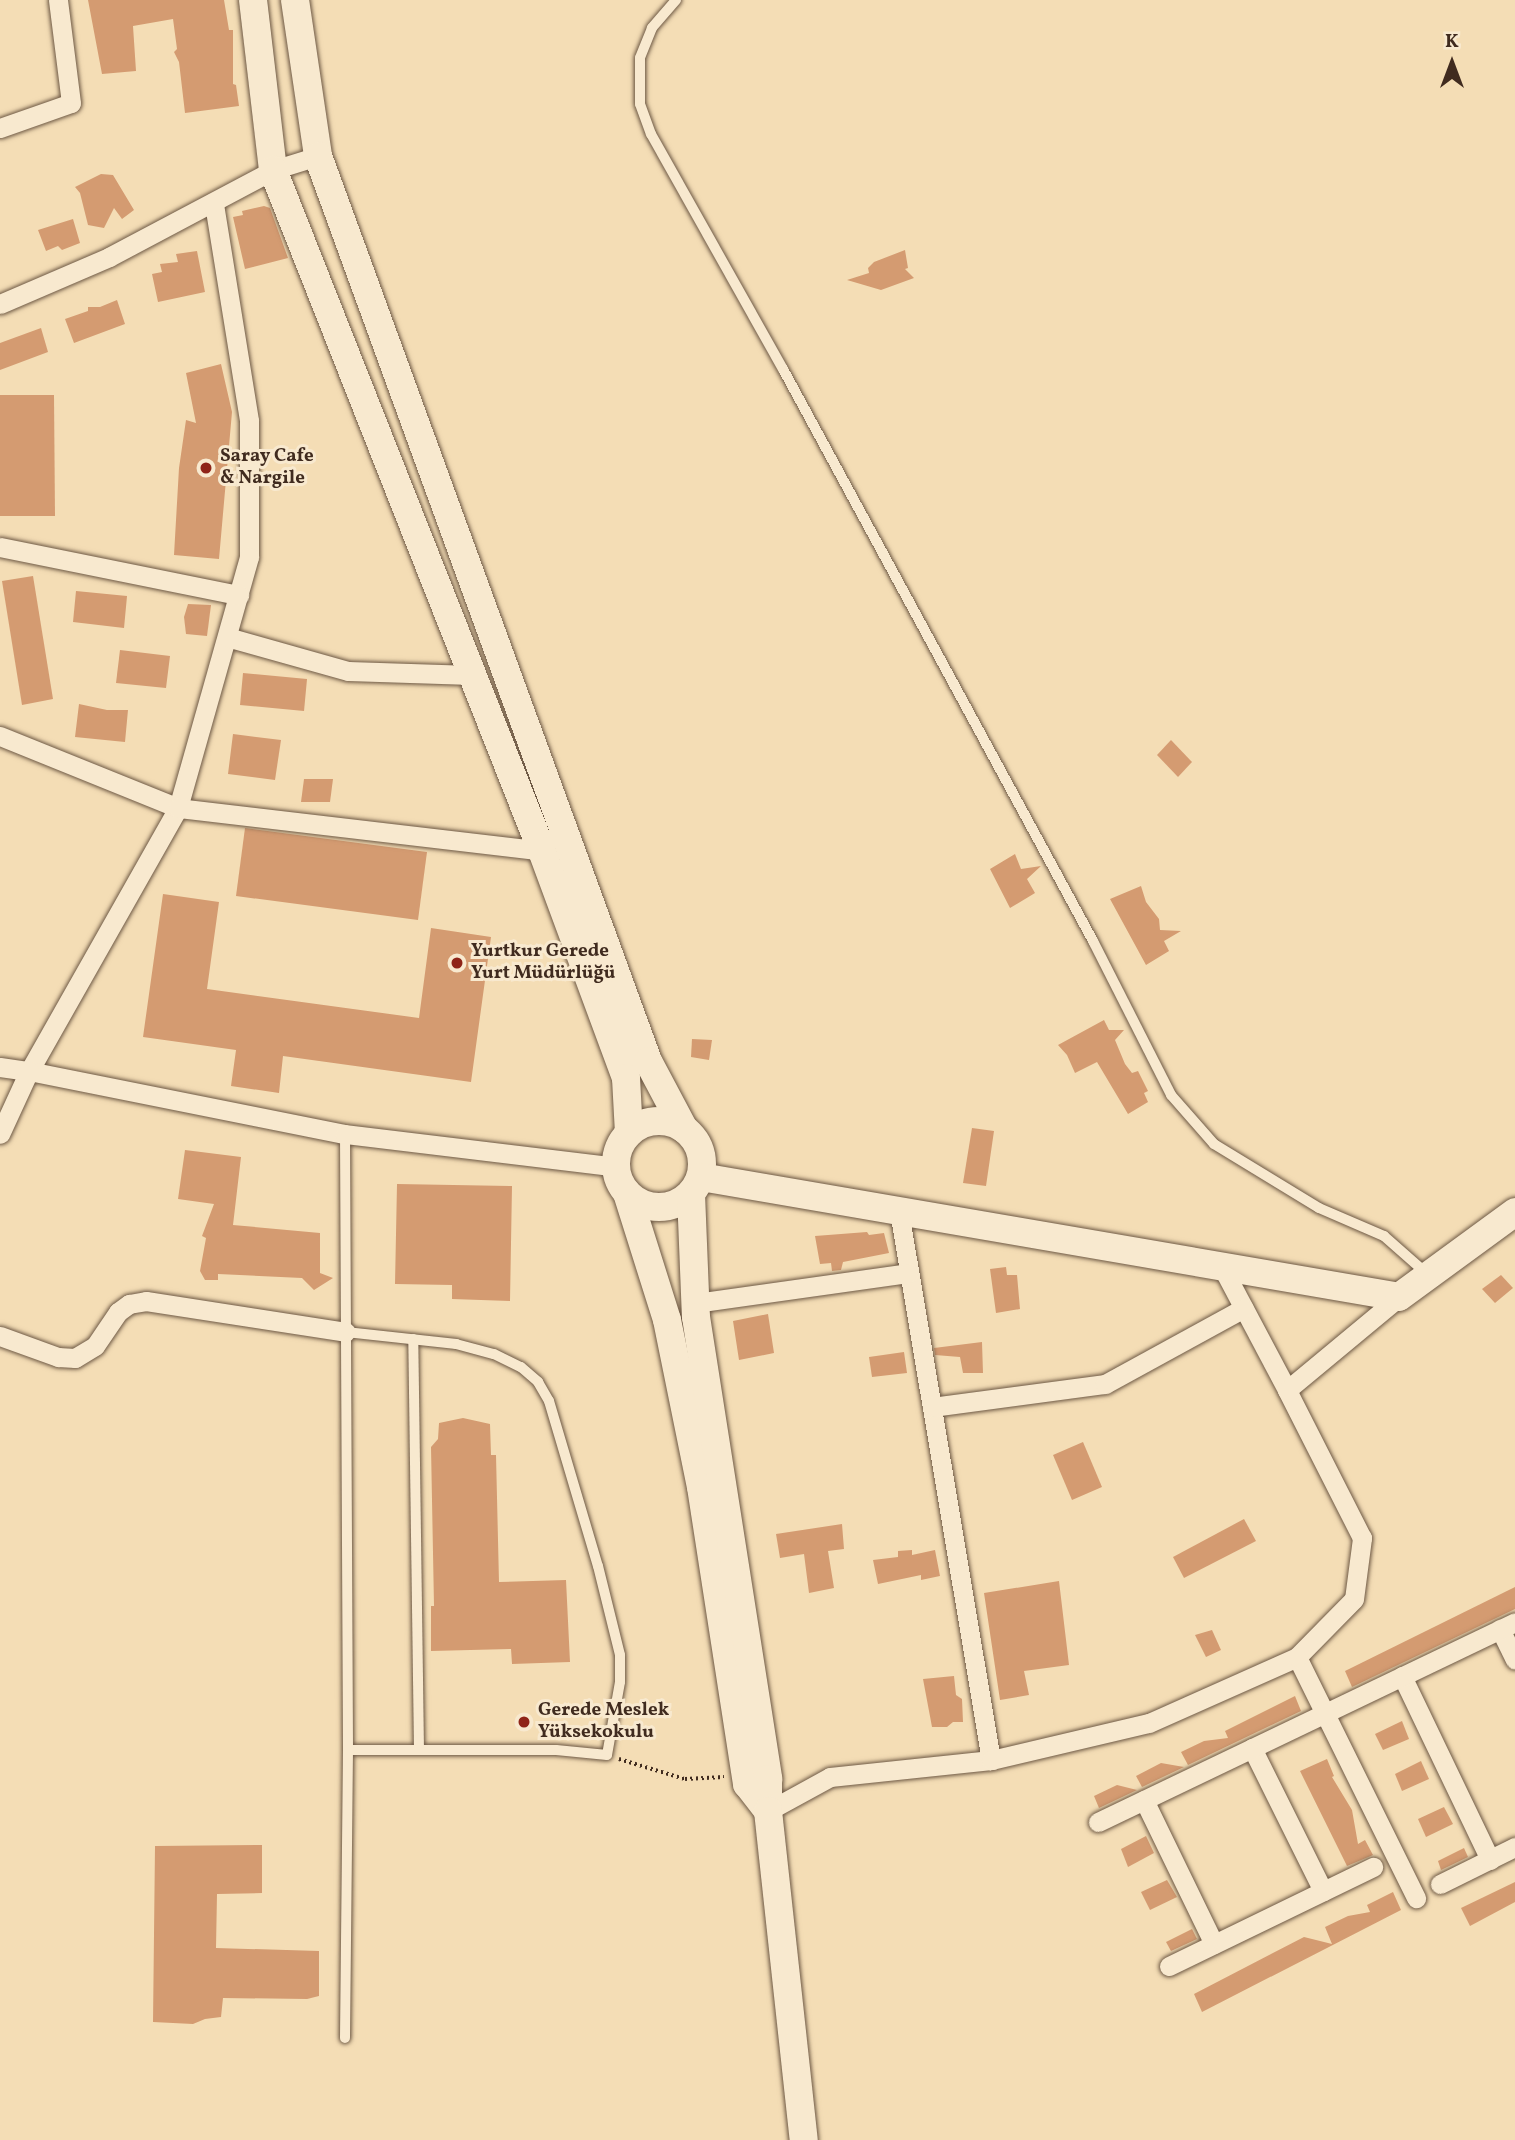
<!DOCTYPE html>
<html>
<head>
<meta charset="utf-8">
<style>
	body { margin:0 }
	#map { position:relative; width:1515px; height:2140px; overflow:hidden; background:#f4ddb5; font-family:Vollkorn,serif }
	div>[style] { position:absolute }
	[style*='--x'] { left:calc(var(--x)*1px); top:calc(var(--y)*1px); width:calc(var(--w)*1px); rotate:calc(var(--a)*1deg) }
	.building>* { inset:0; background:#d49b71 }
	.path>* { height:3.5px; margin-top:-1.75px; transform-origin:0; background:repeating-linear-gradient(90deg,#402b1f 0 2px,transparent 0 5.5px) }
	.roads { filter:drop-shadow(0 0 2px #6d5844) drop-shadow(0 0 2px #6d5844) }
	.lane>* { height:10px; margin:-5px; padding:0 5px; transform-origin:5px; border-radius:5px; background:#f8e9cf }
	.street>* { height:19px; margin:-9.5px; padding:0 9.5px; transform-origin:9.5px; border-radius:9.5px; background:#f8e9cf }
	.secondary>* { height:28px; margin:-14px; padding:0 14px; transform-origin:14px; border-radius:14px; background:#f8e9cf }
	.secondary>.ring { margin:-14px; padding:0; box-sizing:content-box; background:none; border:28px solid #f8e9cf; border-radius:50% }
	.dots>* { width:19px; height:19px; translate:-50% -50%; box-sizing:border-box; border:4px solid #f8e9cf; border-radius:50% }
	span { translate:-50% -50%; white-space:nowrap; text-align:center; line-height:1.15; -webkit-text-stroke:6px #f8e9cf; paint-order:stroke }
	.poi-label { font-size:19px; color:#402b1f; font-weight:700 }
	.left { translate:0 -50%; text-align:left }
	.north { position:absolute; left:1417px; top:28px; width:70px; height:70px; -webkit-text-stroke:5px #f8e9cf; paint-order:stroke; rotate:0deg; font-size:19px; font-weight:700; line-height:28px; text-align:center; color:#402b1f }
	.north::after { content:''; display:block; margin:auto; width:24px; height:32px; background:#402b1f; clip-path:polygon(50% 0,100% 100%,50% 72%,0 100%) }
</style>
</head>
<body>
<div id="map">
	<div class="building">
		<i style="clip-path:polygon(88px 0,224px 0,229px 30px,233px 30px,233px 84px,236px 85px,239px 106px,185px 113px,179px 62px,174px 52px,177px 49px,173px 19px,133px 26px,136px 71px,102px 74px)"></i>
		<i style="clip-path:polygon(101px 174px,113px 175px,134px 210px,122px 219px,114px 208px,104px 228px,88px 225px,80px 193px,75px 187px)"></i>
		<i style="clip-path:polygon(264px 206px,270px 208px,288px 258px,245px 269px,233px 217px,243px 215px,242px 211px)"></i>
		<i style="clip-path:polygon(73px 219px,80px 243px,62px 250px,58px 246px,46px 251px,38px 230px)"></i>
		<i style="clip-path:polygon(905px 250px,908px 268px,905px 269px,914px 278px,881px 290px,847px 280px,869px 273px,868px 268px,874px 262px)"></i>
		<i style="clip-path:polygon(197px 251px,205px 292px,158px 302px,152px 274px,162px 272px,160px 264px,178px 262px,176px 254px)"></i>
		<i style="clip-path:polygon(117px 300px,125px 324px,74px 343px,65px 319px,88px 311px,88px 307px,100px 307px)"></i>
		<i style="clip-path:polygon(41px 328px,48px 352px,0 370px,0 343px)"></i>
		<i style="clip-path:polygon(221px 364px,232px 412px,219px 559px,174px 555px,179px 468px,186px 420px,196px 423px,186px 373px)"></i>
		<i style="clip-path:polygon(0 395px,54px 395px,55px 516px,0 516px)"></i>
		<i style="clip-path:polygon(33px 576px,53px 699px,22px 705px,2px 581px)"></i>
		<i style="clip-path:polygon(76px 591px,127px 596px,124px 628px,73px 622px)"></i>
		<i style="clip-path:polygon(188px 604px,211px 605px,207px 636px,186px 634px,184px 617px)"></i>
		<i style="clip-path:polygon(120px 650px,170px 656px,166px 688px,116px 683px)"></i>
		<i style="clip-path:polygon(243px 673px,307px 679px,304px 711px,240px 705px)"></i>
		<i style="clip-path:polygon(79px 704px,107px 710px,128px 710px,125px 742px,75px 737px)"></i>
		<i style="clip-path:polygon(233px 734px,281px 740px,275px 780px,228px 774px)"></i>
		<i style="clip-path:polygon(1171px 740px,1192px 762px,1178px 777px,1157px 755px)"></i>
		<i style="clip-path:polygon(304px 779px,333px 779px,330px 802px,301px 802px)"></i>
		<i style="clip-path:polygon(245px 828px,427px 852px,418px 920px,236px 896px)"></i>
		<i style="clip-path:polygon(1015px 854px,1021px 869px,1041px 866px,1027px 879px,1035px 893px,1010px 908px,990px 869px)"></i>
		<i style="clip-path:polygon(1141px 886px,1146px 902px,1159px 919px,1160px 930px,1181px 931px,1164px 941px,1169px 951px,1146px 965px,1110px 899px)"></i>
		<i style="clip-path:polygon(163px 894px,219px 902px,207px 989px,419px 1018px,431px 928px,491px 937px,471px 1082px,283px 1056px,279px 1093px,231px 1086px,236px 1050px,143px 1037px)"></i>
		<i style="clip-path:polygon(1104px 1020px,1109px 1030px,1124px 1030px,1115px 1040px,1125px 1064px,1132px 1073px,1138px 1071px,1148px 1091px,1144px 1093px,1148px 1102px,1128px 1114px,1097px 1062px,1075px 1073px,1067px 1055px,1058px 1045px)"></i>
		<i style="clip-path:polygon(692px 1039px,712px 1040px,709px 1060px,691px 1057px)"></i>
		<i style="clip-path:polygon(972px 1128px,994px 1131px,986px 1186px,963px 1183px)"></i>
		<i style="clip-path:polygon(185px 1150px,241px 1157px,233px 1225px,320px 1233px,320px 1273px,333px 1278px,314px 1290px,302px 1278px,218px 1274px,218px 1280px,205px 1280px,200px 1271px,206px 1238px,202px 1236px,214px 1204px,178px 1199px)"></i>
		<i style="clip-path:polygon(397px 1184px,512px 1186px,510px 1301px,452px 1299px,452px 1285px,395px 1284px)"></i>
		<i style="clip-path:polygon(867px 1232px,869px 1235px,884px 1233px,889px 1253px,843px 1262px,841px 1270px,832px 1271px,831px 1263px,820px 1264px,815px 1236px)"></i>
		<i style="clip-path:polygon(1006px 1267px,1007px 1275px,1017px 1275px,1020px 1309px,996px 1313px,990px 1269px)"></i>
		<i style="clip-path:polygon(1501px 1275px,1513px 1288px,1495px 1303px,1482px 1289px)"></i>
		<i style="clip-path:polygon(768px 1314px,774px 1353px,739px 1360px,733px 1321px)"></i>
		<i style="clip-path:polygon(982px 1342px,983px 1373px,963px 1373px,960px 1357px,935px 1355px,934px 1348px)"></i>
		<i style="clip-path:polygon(904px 1352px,907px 1373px,872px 1377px,869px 1357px)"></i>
		<i style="clip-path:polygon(463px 1418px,490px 1424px,491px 1455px,496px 1455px,499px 1582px,566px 1580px,570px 1662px,512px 1664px,511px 1649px,431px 1651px,431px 1606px,434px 1606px,431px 1447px,438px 1439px,439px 1423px)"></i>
		<i style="clip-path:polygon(1083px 1442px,1102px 1487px,1072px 1500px,1053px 1455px)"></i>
		<i style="clip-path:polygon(1244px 1519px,1256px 1541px,1184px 1578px,1173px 1557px)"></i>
		<i style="clip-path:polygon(842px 1524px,844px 1549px,828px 1551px,834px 1588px,809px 1593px,804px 1554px,780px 1558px,776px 1534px)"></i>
		<i style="clip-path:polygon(912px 1550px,912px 1555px,935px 1550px,940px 1576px,921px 1580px,921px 1575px,878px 1584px,873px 1560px,898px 1557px,898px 1551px)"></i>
		<i style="clip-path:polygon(1059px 1581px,1069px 1665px,1024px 1671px,1029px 1695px,1000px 1700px,984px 1593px)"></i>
		<i style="clip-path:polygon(1515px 1587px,1515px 1609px,1352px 1687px,1345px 1671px)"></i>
		<i style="clip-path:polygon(1212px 1630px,1221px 1650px,1206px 1657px,1195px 1635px)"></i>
		<i style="clip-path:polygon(954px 1676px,956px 1695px,962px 1699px,963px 1722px,953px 1722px,947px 1727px,932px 1727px,923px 1679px)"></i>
		<i style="clip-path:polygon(1295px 1696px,1301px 1711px,1188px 1765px,1181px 1752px,1204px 1741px,1228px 1738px,1225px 1731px)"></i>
		<i style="clip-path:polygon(1402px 1721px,1409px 1739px,1383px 1750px,1375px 1734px)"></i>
		<i style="clip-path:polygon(1327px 1759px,1334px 1776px,1332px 1777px,1352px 1810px,1358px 1844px,1365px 1840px,1373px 1855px,1347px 1866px,1300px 1771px)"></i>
		<i style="clip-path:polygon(1421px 1761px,1429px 1779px,1402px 1791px,1395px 1774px)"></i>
		<i style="clip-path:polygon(1161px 1763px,1184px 1767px,1142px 1787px,1136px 1776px)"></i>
		<i style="clip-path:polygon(1117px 1785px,1137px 1790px,1099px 1808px,1094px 1796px)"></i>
		<i style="clip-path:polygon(1444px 1807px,1453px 1824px,1426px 1837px,1418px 1819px)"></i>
		<i style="clip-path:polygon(1146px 1836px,1154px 1853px,1128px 1867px,1121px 1849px)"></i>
		<i style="clip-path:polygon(262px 1845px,262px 1893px,217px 1894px,216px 1948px,319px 1951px,319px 1996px,307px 1999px,223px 1998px,221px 2017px,205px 2019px,193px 2024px,153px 2022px,155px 1846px)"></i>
		<i style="clip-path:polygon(1464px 1848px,1468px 1857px,1441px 1870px,1438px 1861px)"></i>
		<i style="clip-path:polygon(1167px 1880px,1177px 1897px,1150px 1910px,1141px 1892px)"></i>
		<i style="clip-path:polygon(1515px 1882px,1515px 1902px,1470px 1926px,1461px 1908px)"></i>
		<i style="clip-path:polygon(1393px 1892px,1401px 1910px,1202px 2012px,1194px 1994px,1304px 1937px,1332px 1944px,1325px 1927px,1348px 1916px,1370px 1912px,1367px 1905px)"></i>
		<i style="clip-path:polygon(1192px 1929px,1197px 1939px,1171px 1951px,1166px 1942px)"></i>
	</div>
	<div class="path">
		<i style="--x:619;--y:1759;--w:69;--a:16.9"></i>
		<i style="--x:685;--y:1779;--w:39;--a:-3"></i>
	</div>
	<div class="roads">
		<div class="lane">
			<i style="--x:676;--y:0;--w:37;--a:131"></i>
			<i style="--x:652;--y:28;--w:32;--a:112"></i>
			<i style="--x:640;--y:58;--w:46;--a:90"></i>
			<i style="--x:640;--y:104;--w:32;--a:70"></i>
			<i style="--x:651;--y:134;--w:270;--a:60.7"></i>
			<i style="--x:783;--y:369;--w:651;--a:61.54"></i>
			<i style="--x:1093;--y:941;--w:173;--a:63.1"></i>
			<i style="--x:1171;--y:1095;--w:65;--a:48.7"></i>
			<i style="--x:1214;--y:1144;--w:123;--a:31.4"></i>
			<i style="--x:1319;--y:1208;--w:71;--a:23.3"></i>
			<i style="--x:1384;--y:1236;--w:56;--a:41.4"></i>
			<i style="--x:345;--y:1134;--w:616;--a:89.72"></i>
			<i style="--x:348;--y:1750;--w:288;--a:90.6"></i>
			<i style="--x:346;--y:1332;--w:111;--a:6.2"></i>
			<i style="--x:456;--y:1344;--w:39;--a:15"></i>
			<i style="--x:494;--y:1354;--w:30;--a:26"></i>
			<i style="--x:521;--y:1367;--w:23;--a:41"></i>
			<i style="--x:538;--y:1382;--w:22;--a:60"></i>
			<i style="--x:549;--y:1401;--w:172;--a:73.5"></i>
			<i style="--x:598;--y:1566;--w:92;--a:76.1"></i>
			<i style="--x:620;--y:1655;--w:27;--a:90"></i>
			<i style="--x:620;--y:1682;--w:74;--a:100.1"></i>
			<i style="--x:607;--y:1755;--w:51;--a:-174.4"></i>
			<i style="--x:556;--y:1750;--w:137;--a:180"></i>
			<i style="--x:419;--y:1750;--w:411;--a:-90.8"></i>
			<i style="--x:348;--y:1750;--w:71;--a:0"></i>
		</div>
		<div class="street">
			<i style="--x:0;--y:128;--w:75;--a:-19.4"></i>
			<i style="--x:71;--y:103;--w:104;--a:-97.2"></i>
			<i style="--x:214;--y:204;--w:220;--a:80.8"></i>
			<i style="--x:249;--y:421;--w:136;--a:90"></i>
			<i style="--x:249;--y:557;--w:261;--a:105.8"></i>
			<i style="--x:178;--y:808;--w:302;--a:119.5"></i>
			<i style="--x:29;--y:1071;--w:322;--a:11.3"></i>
			<i style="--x:345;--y:1134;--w:273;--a:6.9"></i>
			<i style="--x:0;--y:304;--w:119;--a:-23.3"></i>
			<i style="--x:109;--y:257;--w:186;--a:-27.9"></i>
			<i style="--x:273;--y:170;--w:47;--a:-17.3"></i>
			<i style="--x:0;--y:547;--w:244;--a:11.4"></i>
			<i style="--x:227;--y:637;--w:126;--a:15.7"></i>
			<i style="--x:348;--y:671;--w:124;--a:1.8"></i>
			<i style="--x:0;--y:736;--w:192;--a:22"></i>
			<i style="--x:178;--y:808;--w:367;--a:6.7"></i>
			<i style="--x:0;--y:1067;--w:29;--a:8"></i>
			<i style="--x:29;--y:1071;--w:69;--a:114.7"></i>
			<i style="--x:899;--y:1211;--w:557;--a:80.49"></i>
			<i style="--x:1222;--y:1267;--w:139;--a:62.1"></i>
			<i style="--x:695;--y:1303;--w:216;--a:-8"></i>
			<i style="--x:0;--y:1336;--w:62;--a:19.9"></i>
			<i style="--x:58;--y:1357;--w:17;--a:3"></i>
			<i style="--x:75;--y:1358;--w:23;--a:-31"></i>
			<i style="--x:95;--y:1346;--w:41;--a:-55.9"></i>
			<i style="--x:118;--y:1312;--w:14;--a:-36"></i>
			<i style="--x:129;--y:1304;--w:17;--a:-10"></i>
			<i style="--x:146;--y:1301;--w:202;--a:8.8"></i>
			<i style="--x:932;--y:1407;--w:175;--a:-7.6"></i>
			<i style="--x:1105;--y:1384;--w:158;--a:-28.7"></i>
			<i style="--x:1500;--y:1629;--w:34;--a:64"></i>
			<i style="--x:1297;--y:1657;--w:269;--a:63.7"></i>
			<i style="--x:1402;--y:1676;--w:204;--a:64.4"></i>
			<i style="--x:1252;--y:1748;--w:160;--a:63.6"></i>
			<i style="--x:1144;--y:1800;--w:160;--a:64.1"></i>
			<i style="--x:768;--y:1811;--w:71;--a:-28.7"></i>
			<i style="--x:830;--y:1777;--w:162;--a:-6"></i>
			<i style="--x:991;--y:1760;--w:162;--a:-13.2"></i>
			<i style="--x:1149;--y:1723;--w:162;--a:-24"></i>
			<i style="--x:1297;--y:1657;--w:81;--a:-45.5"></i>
			<i style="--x:1354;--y:1599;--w:62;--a:-82.5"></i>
			<i style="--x:1362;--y:1538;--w:166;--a:-116.9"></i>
			<i style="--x:1287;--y:1390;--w:146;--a:-39.7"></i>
			<i style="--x:1098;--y:1822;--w:462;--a:-25.6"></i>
			<i style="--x:1440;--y:1884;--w:84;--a:-26.3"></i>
			<i style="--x:1169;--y:1966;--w:227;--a:-25.9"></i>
		</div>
		<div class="secondary">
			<i style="--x:253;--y:0;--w:171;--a:83.3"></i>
			<i style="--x:273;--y:170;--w:732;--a:68.45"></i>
			<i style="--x:542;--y:851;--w:242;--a:69.7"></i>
			<i style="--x:626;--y:1078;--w:55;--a:86.9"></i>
			<i style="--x:295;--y:0;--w:158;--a:81.6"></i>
			<i style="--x:318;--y:156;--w:963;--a:69.97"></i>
			<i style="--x:648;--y:1061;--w:77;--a:62.1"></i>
			<i class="ring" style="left:616px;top:1121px;width:58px;height:58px"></i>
			<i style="--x:701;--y:1177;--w:708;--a:9.75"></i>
			<i style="--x:1399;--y:1297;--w:144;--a:-36.2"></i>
			<i style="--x:627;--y:1193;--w:133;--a:72.5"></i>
			<i style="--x:667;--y:1320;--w:170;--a:78.5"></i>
			<i style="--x:701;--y:1487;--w:301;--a:81.2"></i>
			<i style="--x:747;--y:1784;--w:34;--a:52"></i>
			<i style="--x:691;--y:1194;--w:123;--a:87.7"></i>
			<i style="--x:696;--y:1317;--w:468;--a:81.1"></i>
			<i style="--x:768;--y:1779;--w:32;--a:90"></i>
			<i style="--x:768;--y:1811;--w:331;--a:83.8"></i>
		</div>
	</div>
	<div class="dots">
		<i style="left:206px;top:468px;background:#8f2418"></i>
		<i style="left:457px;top:963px;background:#8f2418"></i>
		<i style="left:524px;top:1722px;background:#8f2418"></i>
	</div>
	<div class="poi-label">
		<span class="left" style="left:220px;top:468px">Saray Cafe<br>&amp; Nargile</span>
		<span class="left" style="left:471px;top:963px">Yurtkur Gerede<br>Yurt Müdürlüğü</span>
		<span class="left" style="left:538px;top:1722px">Gerede Meslek<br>Yüksekokulu</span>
	</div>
	<div class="north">K</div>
</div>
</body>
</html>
